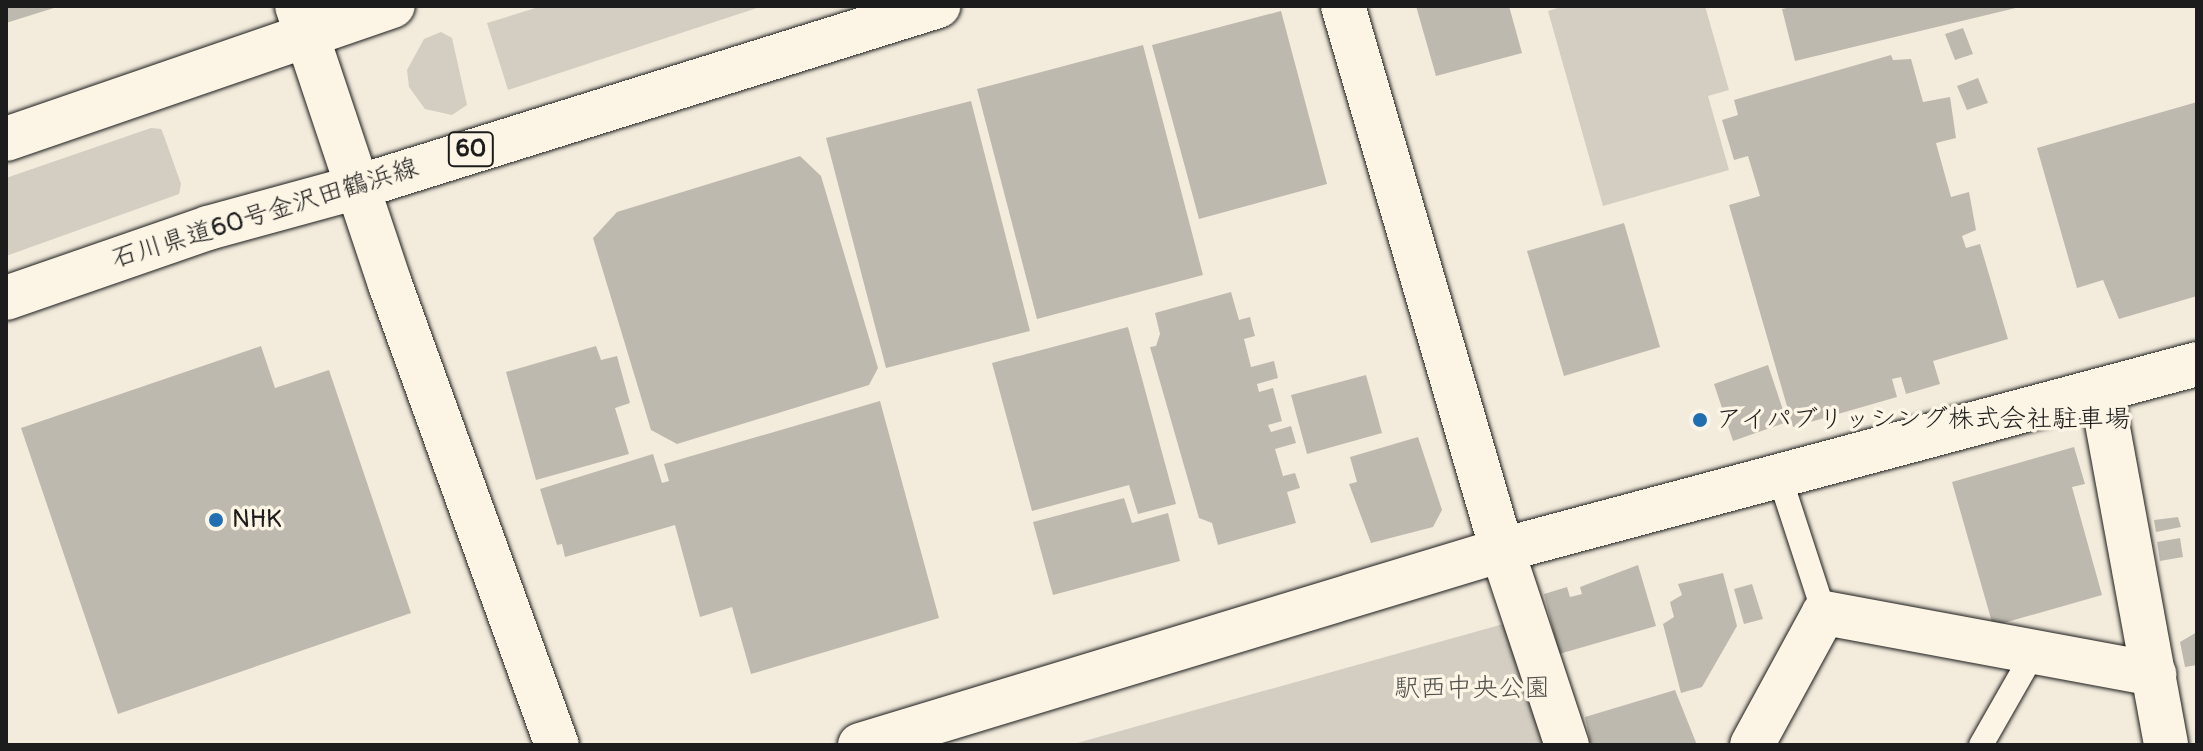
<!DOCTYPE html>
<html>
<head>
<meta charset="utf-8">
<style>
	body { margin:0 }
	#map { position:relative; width:2203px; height:751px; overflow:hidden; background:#f3ecdd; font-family:Pangolin,"Klee One",sans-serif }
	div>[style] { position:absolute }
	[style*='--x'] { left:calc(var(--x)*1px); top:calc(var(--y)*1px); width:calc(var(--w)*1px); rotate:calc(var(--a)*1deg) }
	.green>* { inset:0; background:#d3cec1 }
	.building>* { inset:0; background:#beb9ae }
	.roads { filter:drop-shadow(0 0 2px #1c1c1c) drop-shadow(0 0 2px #1c1c1c) }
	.lane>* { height:24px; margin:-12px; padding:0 12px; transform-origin:12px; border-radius:12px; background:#fcf5e5 }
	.street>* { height:44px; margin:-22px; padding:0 22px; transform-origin:22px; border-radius:22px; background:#fcf5e5 }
	.secondary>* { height:44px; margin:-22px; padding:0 22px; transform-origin:22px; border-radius:22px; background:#fcf5e5 }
	.primary>* { height:44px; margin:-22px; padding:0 22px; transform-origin:22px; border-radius:22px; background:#fcf5e5 }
	.dots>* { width:22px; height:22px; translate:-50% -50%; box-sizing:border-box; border:4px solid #fcf5e5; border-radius:50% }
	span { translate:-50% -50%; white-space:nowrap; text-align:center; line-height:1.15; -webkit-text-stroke:7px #fcf5e5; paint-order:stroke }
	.shield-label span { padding:2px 6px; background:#fcf5e5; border:2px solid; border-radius:6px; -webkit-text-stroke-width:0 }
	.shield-label { font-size:24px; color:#1c1c1c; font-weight:700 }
	.street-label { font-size:26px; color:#1c1c1c }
	.poi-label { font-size:26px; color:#1c1c1c }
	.left { translate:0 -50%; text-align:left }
	.park-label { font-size:26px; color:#53514e }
	.frame { position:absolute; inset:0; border:8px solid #1c1c1c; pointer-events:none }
</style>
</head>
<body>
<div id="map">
	<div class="green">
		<i style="clip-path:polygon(542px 6px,763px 6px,508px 90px,487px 23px)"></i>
		<i style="clip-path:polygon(1564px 6px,1705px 6px,1729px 90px,1708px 96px,1729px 170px,1603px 206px,1548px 11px)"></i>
		<i style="clip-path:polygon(441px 32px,452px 38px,467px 105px,452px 115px,425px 109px,409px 87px,407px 70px,424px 39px)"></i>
		<i style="clip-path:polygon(151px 128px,161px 129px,164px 136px,181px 184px,179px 194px,6px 256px,6px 178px)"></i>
		<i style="clip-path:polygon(1507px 623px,1549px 745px,1070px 745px)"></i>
	</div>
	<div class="building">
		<i style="clip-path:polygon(6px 6px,56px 6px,57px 7px,6px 23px)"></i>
		<i style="clip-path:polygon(1416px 6px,1509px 6px,1522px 53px,1436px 76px)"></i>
		<i style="clip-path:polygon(1796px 6px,2020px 6px,2020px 7px,1795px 61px,1782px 9px)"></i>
		<i style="clip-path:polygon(1281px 11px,1327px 184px,1199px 219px,1152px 45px)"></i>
		<i style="clip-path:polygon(1963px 28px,1973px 54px,1955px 60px,1945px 34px)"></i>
		<i style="clip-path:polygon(1143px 45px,1203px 275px,1037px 319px,977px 89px)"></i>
		<i style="clip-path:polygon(1891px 55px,1893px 60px,1911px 59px,1923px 102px,1950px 97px,1956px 138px,1936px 143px,1951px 197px,1969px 192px,1976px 230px,1962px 236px,1966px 248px,1980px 244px,2008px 339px,1933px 361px,1940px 384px,1906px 394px,1901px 377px,1892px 379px,1897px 397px,1793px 427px,1729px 205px,1760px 196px,1748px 156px,1734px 160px,1722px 120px,1738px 115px,1734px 100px)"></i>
		<i style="clip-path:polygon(1978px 78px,1988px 103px,1967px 110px,1957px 86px)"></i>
		<i style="clip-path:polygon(971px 101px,1030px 331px,886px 368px,826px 138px)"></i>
		<i style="clip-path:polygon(2197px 102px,2197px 296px,2119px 319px,2103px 280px,2077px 288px,2037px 148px)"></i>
		<i style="clip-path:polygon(800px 156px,821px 176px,878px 368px,869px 385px,677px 444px,651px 430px,593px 238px,617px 212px)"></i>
		<i style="clip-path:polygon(1624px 223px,1660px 347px,1564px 376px,1527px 251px)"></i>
		<i style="clip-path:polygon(1231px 292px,1239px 320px,1250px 317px,1253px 329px,1255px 336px,1244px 339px,1251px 367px,1274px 361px,1278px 378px,1257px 384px,1259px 392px,1273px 388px,1282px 421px,1268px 425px,1271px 432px,1291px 426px,1296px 443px,1275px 449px,1283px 476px,1295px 473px,1300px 488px,1287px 492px,1296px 523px,1218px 545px,1212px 523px,1199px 518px,1150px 347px,1156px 346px,1160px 334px,1155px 313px)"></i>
		<i style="clip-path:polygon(1128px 327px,1176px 504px,1138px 514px,1129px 485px,1032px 511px,992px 363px)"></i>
		<i style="clip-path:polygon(261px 346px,275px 388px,329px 370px,411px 613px,118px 714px,21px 428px)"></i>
		<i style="clip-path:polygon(596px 346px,601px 360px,617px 356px,630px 403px,615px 408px,629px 454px,536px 480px,506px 372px)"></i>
		<i style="clip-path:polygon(1768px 365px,1787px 422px,1733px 441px,1714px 384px)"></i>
		<i style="clip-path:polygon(1366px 375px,1382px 433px,1307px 454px,1291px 395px)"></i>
		<i style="clip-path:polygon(880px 401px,939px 618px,751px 674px,732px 607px,700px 617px,675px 525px,565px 557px,562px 544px,557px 545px,540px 489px,653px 454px,662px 483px,669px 481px,664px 464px)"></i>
		<i style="clip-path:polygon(1418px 437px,1442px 510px,1433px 527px,1371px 543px,1349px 484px,1357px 482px,1350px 457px)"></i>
		<i style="clip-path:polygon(2074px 447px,2085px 484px,2072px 487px,2102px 595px,1993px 626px,1952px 482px)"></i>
		<i style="clip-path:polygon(1124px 498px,1132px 523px,1168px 513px,1180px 561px,1053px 595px,1033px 522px)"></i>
		<i style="clip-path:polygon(2178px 517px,2181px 527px,2156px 532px,2154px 520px)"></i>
		<i style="clip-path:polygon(2180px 538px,2183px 557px,2160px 561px,2157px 542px)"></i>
		<i style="clip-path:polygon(1638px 565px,1656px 626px,1559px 654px,1544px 594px,1567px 587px,1570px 597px,1582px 594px,1580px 587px)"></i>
		<i style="clip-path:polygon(1723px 573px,1737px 626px,1702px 687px,1681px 693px,1663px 624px,1674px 617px,1670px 602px,1682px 595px,1678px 584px)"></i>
		<i style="clip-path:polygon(1752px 584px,1763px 619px,1744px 624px,1734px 589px)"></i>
		<i style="clip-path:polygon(2197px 632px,2197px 665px,2185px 667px,2180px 642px)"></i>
		<i style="clip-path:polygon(1675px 690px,1697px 745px,1591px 745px,1585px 717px)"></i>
	</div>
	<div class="roads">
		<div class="lane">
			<i style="--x:1779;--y:475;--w:145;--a:71.9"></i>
			<i style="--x:1981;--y:745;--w:107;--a:-60.3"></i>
		</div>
		<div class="street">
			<i style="--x:1343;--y:6;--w:567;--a:73.71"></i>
			<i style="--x:1502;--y:550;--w:206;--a:71.6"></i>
			<i style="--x:2101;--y:390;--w:361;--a:79.6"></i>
			<i style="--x:1752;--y:745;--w:150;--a:-61.4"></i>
			<i style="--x:1824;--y:613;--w:336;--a:10.5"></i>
		</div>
		<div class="secondary">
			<i style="--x:297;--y:6;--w:293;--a:71.5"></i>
			<i style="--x:390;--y:284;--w:490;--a:70.1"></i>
			<i style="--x:860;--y:745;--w:671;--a:-16.9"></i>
			<i style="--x:1502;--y:550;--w:719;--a:-14.98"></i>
		</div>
		<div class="primary">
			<i style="--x:6;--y:139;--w:409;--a:-19"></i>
			<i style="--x:6;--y:298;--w:214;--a:-19.1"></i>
			<i style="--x:208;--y:228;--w:156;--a:-15.3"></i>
			<i style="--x:358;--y:187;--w:608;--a:-17.33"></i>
		</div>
	</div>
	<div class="dots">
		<i style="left:1700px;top:420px;background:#1f6fb2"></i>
		<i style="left:216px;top:520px;background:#1f6fb2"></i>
	</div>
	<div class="shield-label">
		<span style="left:471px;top:149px">60</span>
	</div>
	<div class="street-label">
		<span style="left:265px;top:214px;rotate:-17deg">石川県道60号金沢田鶴浜線</span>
	</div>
	<div class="poi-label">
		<span class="left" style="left:1716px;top:420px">アイパブリッシング株式会社駐車場</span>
		<span class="left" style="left:232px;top:520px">NHK</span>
	</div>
	<div class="park-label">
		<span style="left:1472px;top:689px">駅西中央公園</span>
	</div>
	<div class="frame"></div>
</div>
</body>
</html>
